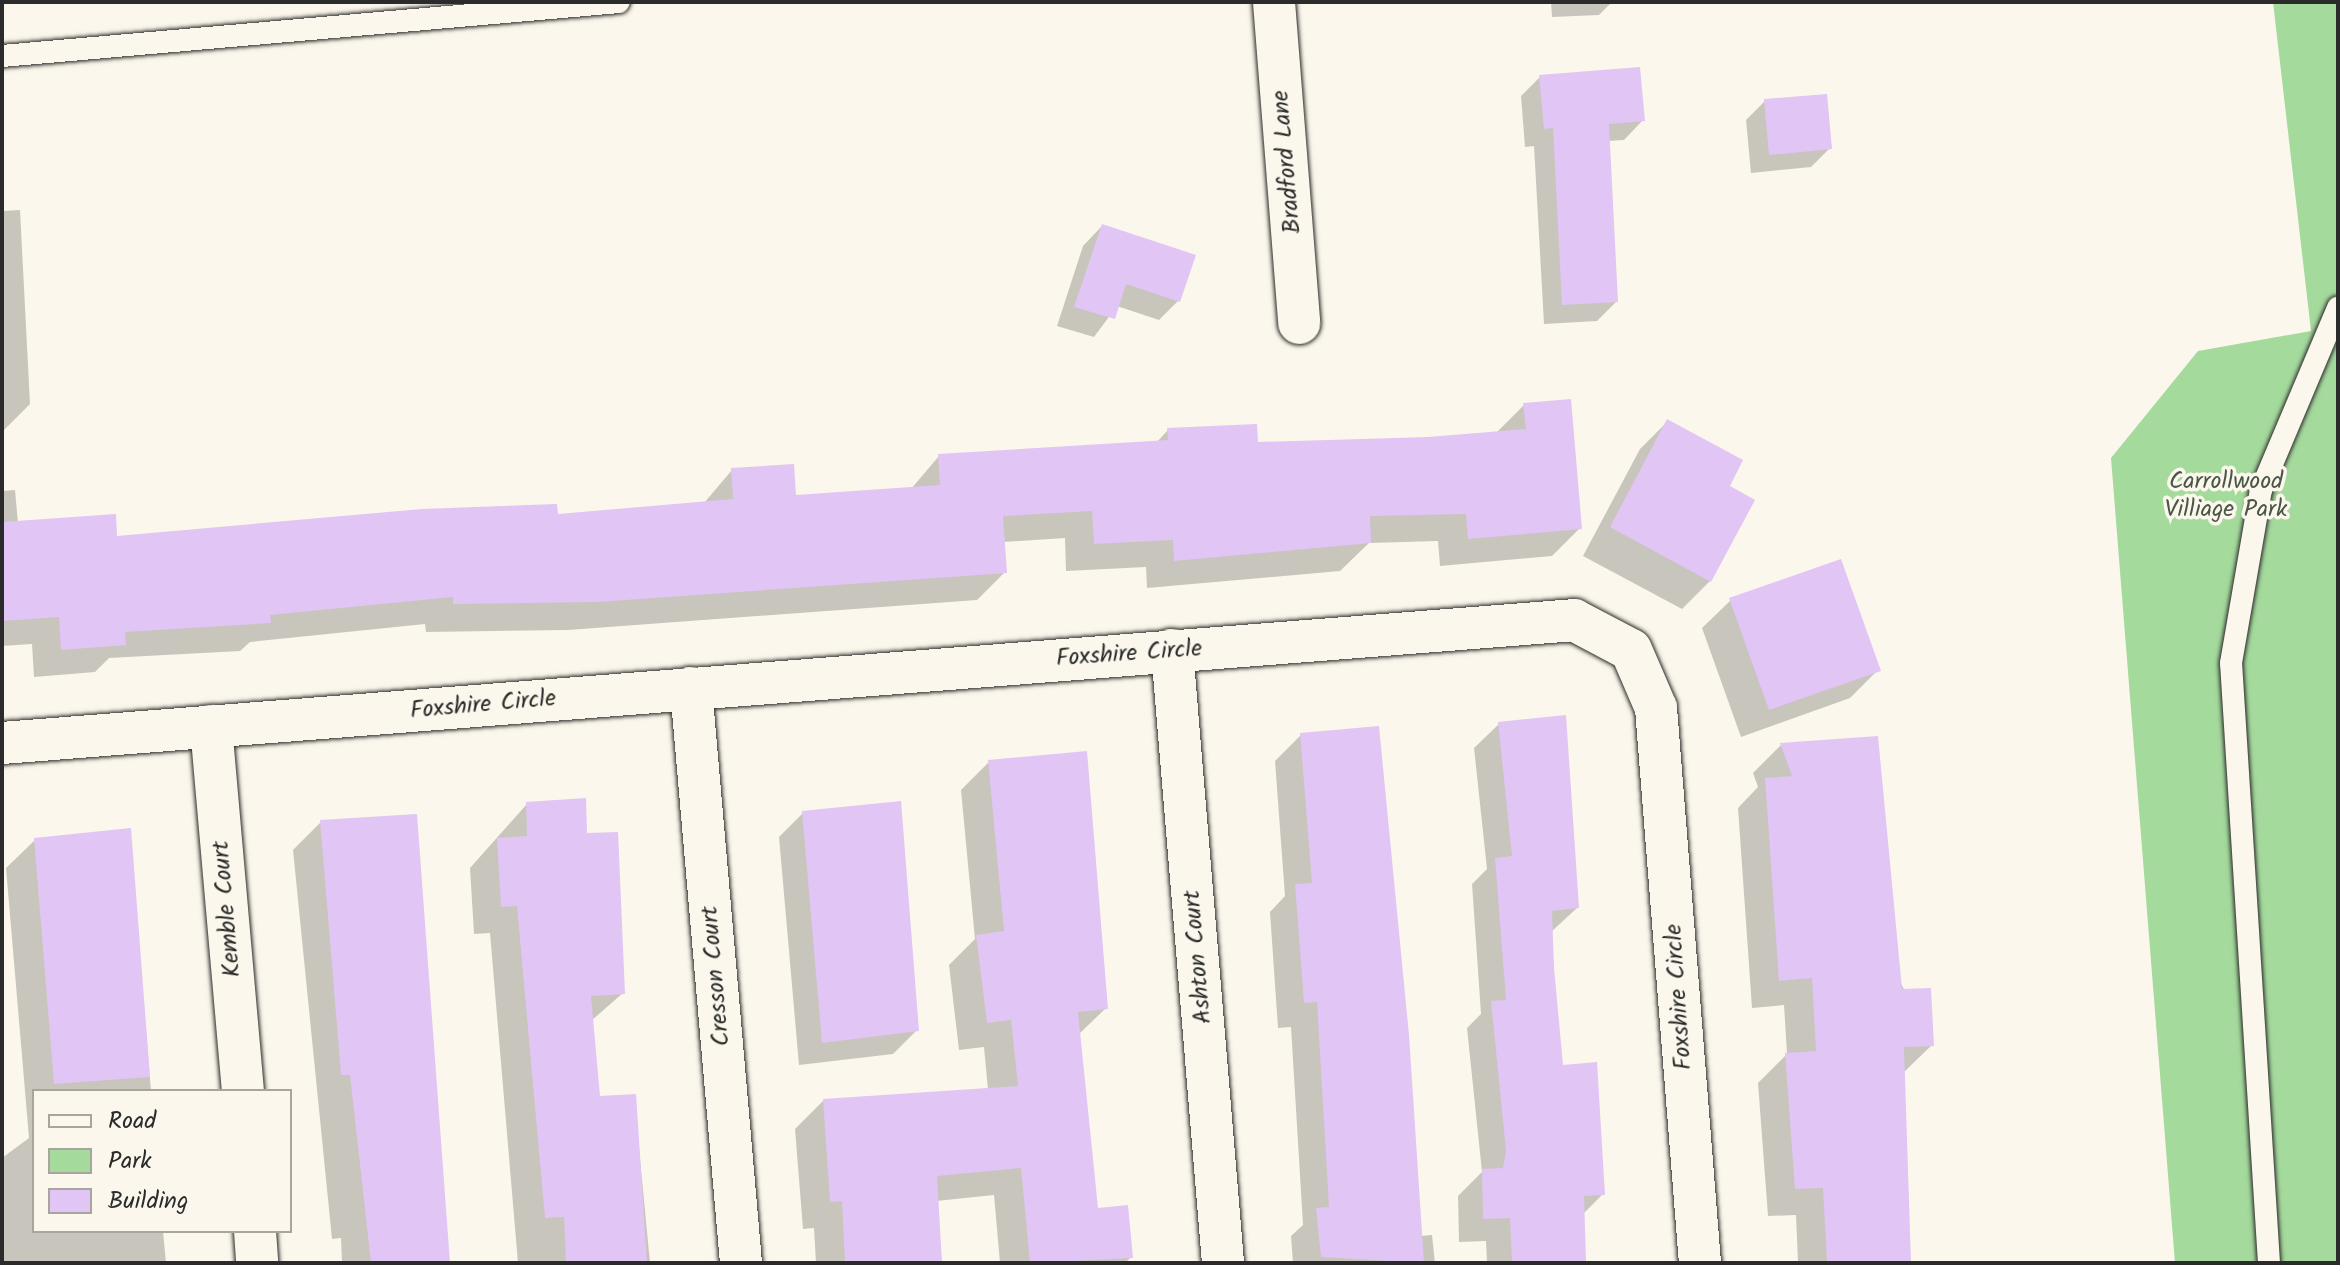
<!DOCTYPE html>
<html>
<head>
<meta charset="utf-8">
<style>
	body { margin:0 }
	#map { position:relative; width:2340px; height:1265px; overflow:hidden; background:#fbf7ec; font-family:Kalam,sans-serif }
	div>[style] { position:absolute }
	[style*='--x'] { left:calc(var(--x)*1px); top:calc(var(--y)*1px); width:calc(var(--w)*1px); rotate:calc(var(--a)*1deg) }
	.green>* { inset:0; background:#a5da9d }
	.shadow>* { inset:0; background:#0003 }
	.building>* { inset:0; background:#e1c5f4 }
	.roads { filter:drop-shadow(0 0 2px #2b2b2b) drop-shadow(0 0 2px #2b2b2b) }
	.lane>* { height:22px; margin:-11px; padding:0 11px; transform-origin:11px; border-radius:11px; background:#fbf7ec }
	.street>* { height:42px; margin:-21px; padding:0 21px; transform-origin:21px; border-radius:21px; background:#fbf7ec }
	span { translate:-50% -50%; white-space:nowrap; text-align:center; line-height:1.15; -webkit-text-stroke:7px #fbf7ec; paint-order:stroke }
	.street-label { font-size:24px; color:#2b2b2b }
	.park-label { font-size:24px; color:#4a5748 }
	.frame { position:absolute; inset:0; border:4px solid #2b2b2b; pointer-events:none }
	.legend { position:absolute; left:32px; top:1089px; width:260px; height:144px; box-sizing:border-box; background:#fbf7ec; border:2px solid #a8a59f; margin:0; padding:10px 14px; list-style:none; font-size:24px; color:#2b2b2b }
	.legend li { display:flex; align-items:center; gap:16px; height:40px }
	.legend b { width:40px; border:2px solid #a8a59f }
</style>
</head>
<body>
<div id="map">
	<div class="green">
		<i style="clip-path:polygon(2273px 2px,2338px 2px,2338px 1263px,2175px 1263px,2111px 458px,2198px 351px,2311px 331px)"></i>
	</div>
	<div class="shadow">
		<i style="clip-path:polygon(1551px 2px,1612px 2px,1599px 15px,1552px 17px)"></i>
		<i style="clip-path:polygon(1540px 77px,1643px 120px,1624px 140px,1607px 141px,1616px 302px,1597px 321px,1544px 324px,1534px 146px,1525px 147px,1521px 96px)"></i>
		<i style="clip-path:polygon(1765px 101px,1830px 148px,1811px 167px,1751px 173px,1746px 120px)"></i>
		<i style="clip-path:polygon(20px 210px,30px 404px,2px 432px,2px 211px)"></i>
		<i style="clip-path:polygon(1102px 226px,1178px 301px,1159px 320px,1117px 306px,1094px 337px,1057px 326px,1083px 246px)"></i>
		<i style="clip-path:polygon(1524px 405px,1580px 528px,1552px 556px,1440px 566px,1438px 541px,1369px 543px,1340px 571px,1147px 588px,1146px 567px,1066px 571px,1065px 538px,1003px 542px,1005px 572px,977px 600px,568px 630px,426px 632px,425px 624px,250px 642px,240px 651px,109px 658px,95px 672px,34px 677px,32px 644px,2px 646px,2px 491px,15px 490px,18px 523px,115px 538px,556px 516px,704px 503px,732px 470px,794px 497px,911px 489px,939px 456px,1156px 443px,1168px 430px,1256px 444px,1428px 439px,1495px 434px)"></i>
		<i style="clip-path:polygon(1668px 421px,1727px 487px,1710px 581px,1682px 609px,1583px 556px,1640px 449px)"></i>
		<i style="clip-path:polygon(1731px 600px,1878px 670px,1850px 698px,1741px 737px,1702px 628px)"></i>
		<i style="clip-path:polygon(1499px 724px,1577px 908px,1551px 932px,1561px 1068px,1603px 1194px,1582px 1215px,1581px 1263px,1487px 1263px,1486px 1241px,1459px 1242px,1458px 1196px,1482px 1172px,1467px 1028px,1481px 1014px,1472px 884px,1487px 869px,1474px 748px)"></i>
		<i style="clip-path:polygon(1301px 735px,1420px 1236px,1432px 1235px,1435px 1263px,1293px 1263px,1291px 1236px,1303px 1225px,1291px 1027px,1278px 1028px,1270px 912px,1285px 896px,1275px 761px)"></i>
		<i style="clip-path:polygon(1781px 745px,1932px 1045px,1903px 1073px,1909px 1263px,1798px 1263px,1796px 1215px,1768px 1216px,1758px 1083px,1787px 1054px,1784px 1005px,1752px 1008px,1738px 808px,1758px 787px,1753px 773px)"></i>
		<i style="clip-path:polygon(989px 762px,1106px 1008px,1078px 1035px,1096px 1210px,1131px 1257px,1125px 1263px,1000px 1263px,994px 1195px,936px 1201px,941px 1263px,816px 1263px,814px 1228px,803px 1229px,795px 1129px,823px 1101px,988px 1090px,984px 1047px,959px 1050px,949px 965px,975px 939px,961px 790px)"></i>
		<i style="clip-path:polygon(527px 804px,586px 835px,623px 993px,591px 1021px,598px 1098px,634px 1096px,650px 1263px,518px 1263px,490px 933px,474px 934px,470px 868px)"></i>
		<i style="clip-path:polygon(803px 813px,917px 1030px,893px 1054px,799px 1065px,779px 837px)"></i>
		<i style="clip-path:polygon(321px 822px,449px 1263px,342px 1263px,341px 1238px,332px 1239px,293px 850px)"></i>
		<i style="clip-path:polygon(129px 830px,151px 1091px,34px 1091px,34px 1231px,163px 1231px,166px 1263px,2px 1263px,2px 1158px,29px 1138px,6px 868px,35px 840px)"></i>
	</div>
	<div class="building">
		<i style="clip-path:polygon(1640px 67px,1645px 121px,1609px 124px,1618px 302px,1562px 305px,1553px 128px,1544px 129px,1539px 75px)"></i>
		<i style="clip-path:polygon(1827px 94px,1832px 149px,1769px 155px,1764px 99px)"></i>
		<i style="clip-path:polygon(1102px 224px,1196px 255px,1180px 302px,1126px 284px,1115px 319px,1074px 307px)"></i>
		<i style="clip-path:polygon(1571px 399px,1582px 529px,1468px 539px,1466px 514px,1370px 516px,1371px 543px,1174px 561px,1173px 540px,1094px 544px,1092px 511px,1003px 516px,1007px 573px,597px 602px,453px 604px,453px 597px,270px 615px,271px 623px,125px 632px,126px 645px,61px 650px,59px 617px,2px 621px,2px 522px,116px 514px,117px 536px,422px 509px,557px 504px,558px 514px,733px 499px,731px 468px,794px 464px,796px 495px,940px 485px,938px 454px,1168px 440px,1167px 428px,1257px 424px,1258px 442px,1428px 437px,1526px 429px,1523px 403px)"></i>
		<i style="clip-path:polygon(1667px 419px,1743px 460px,1730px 486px,1755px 500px,1711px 582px,1610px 527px)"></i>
		<i style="clip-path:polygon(1841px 559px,1881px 671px,1769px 710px,1729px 598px)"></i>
		<i style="clip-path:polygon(1566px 715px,1579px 908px,1552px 911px,1554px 968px,1563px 1065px,1597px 1062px,1605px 1195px,1584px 1196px,1586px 1261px,1512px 1263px,1510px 1218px,1483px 1219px,1482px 1169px,1503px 1168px,1506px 1151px,1491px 1001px,1506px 1000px,1495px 858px,1512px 856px,1498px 722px)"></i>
		<i style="clip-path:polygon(1379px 726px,1409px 1035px,1424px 1263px,1321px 1257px,1316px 1208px,1329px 1207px,1317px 1002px,1304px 1003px,1295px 884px,1312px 883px,1300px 733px)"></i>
		<i style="clip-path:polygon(1878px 736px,1902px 989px,1931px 988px,1934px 1046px,1904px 1047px,1911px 1263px,1827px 1263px,1823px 1188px,1795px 1189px,1785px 1053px,1816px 1051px,1812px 978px,1779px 981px,1765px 778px,1792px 776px,1780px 743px)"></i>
		<i style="clip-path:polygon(1087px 751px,1108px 1009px,1078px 1012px,1098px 1208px,1128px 1205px,1133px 1258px,1030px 1263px,1021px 1168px,937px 1176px,942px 1263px,845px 1263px,842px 1201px,830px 1202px,823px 1099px,1018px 1086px,1011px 1020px,987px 1023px,976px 935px,1004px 931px,988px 760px)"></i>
		<i style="clip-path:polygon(586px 798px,587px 833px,618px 832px,625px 994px,591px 996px,600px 1096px,636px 1094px,647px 1263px,566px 1263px,564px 1217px,545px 1218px,517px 906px,501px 907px,497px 838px,527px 836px,526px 802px)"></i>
		<i style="clip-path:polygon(901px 801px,919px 1031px,822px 1043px,802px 811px)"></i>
		<i style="clip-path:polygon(417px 814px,450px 1263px,371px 1263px,350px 1075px,341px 1075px,320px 820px)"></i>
		<i style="clip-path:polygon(131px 828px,150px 1077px,54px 1084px,34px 838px)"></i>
	</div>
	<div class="roads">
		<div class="lane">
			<i style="--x:2;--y:56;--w:619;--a:-5"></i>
			<i style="--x:2269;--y:1263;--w:601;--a:-93.62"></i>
			<i style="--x:2231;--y:663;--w:176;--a:-80.2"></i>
			<i style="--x:2261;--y:490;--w:198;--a:-67.1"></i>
		</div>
		<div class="street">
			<i style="--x:1274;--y:2;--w:322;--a:85.5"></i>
			<i style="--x:1172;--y:650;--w:615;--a:85.24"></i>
			<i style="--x:691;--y:688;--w:577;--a:85.03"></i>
			<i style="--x:211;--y:726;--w:366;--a:85"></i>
			<i style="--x:2;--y:743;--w:1577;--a:-4.47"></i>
			<i style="--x:1574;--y:620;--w:64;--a:27.8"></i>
			<i style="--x:1631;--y:650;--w:63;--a:66.7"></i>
			<i style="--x:1656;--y:708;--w:557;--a:85.47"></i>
			<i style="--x:255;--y:1231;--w:32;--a:86"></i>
		</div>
	</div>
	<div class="street-label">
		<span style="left:1287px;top:162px;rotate:-95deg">Bradford Lane</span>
		<span style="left:1129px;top:654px;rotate:-4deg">Foxshire Circle</span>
		<span style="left:483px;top:705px;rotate:-5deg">Foxshire Circle</span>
		<span style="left:227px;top:909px;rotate:-95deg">Kemble Court</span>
		<span style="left:1198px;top:957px;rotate:-95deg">Ashton Court</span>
		<span style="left:716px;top:976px;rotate:-95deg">Cresson Court</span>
		<span style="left:1679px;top:997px;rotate:-94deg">Foxshire Circle</span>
	</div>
	<div class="park-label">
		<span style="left:2226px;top:496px">Carrollwood<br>Villiage Park</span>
	</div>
	<div class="frame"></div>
	<ul class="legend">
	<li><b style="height:10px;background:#fbf7ec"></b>Road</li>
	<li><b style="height:22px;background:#a5da9d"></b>Park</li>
	<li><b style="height:22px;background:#e1c5f4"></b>Building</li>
	</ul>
</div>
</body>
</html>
